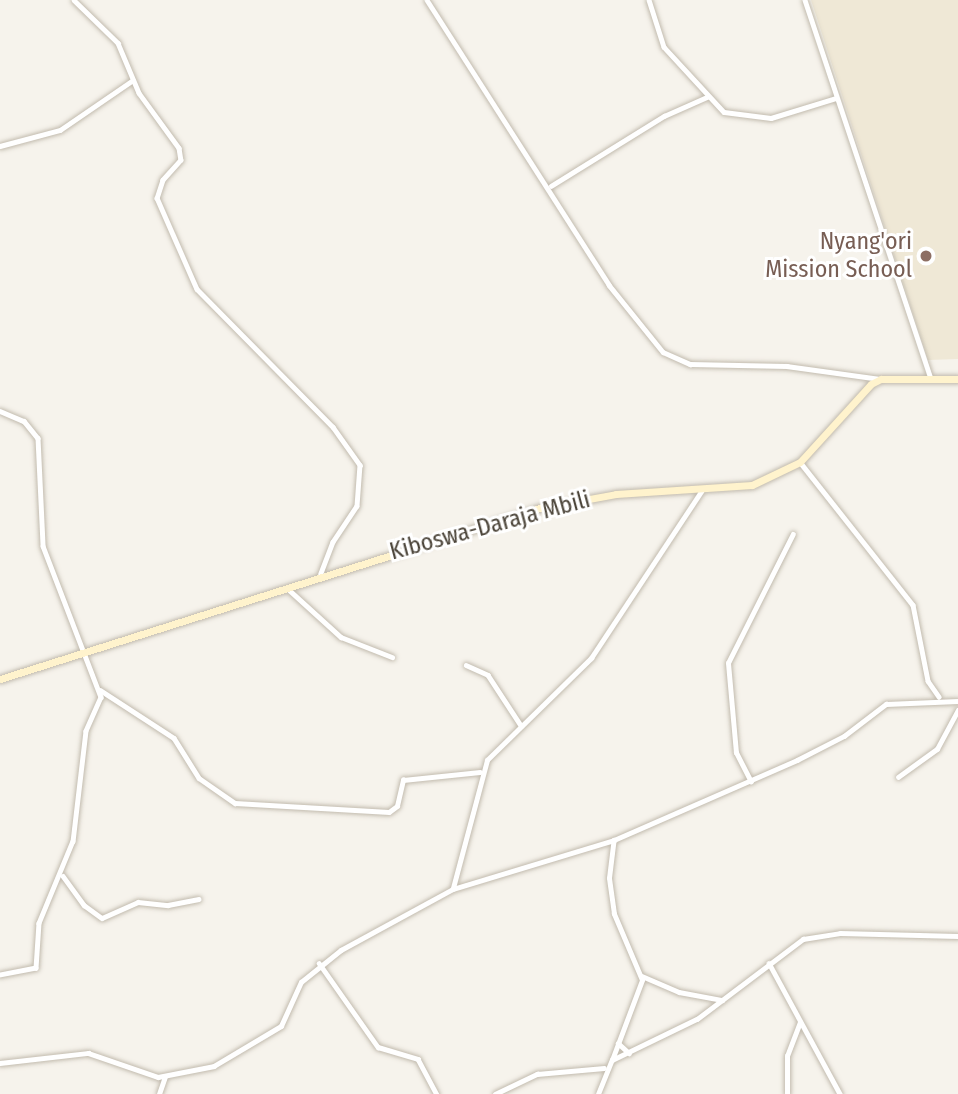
<!DOCTYPE html>
<html>
<head>
<meta charset="utf-8">
<style>
	body { margin:0 }
	#map { position:relative; width:958px; height:1094px; overflow:hidden; background:#f6f3ec; font-family:"Fira Sans Condensed",sans-serif }
	div>[style] { position:absolute }
	[style*='--x'] { left:calc(var(--x)*1px); top:calc(var(--y)*1px); width:calc(var(--w)*1px); rotate:calc(var(--a)*1deg) }
	.education>* { inset:0; background:#efe8d6 }
	.roads { filter:drop-shadow(0 0 2px #c2bbae) drop-shadow(0 0 2px #c2bbae) }
	.street>* { height:4.5px; margin:-2.25px; padding:0 2.25px; transform-origin:2.25px; border-radius:2.25px; background:#fff }
	.secondary>* { height:7px; margin:-3.5px; padding:0 3.5px; transform-origin:3.5px; border-radius:3.5px; background:#fff3cd }
	.dots>* { width:19px; height:19px; translate:-50% -50%; box-sizing:border-box; border:4px solid #fff; border-radius:50% }
	span { translate:-50% -50%; white-space:nowrap; text-align:center; line-height:1.15; -webkit-text-stroke:6px #fff; paint-order:stroke }
	.education-label { font-size:24px; color:#785e54 }
	.right { translate:-100% -50%; text-align:right }
	.street-label { font-size:24px; color:#4b4439 }
</style>
</head>
<body>
<div id="map">
	<div class="education">
		<i style="clip-path:polygon(811px 0,958px 0,958px 359px,928px 360px)"></i>
	</div>
	<div class="roads">
		<div class="street">
			<i style="--x:74;--y:0;--w:62;--a:44.3"></i>
			<i style="--x:118;--y:43;--w:54;--a:67.2"></i>
			<i style="--x:139;--y:93;--w:68;--a:54"></i>
			<i style="--x:179;--y:148;--w:12;--a:81"></i>
			<i style="--x:181;--y:160;--w:27;--a:132"></i>
			<i style="--x:163;--y:180;--w:19;--a:108"></i>
			<i style="--x:157;--y:198;--w:99;--a:66.3"></i>
			<i style="--x:197;--y:289;--w:194;--a:45.4"></i>
			<i style="--x:333;--y:427;--w:47;--a:54.6"></i>
			<i style="--x:360;--y:465;--w:41;--a:94.2"></i>
			<i style="--x:357;--y:506;--w:43;--a:123.7"></i>
			<i style="--x:333;--y:542;--w:34;--a:111"></i>
			<i style="--x:427;--y:0;--w:338;--a:57.4"></i>
			<i style="--x:609;--y:285;--w:86;--a:51.1"></i>
			<i style="--x:663;--y:352;--w:30;--a:24"></i>
			<i style="--x:690;--y:364;--w:97;--a:1.2"></i>
			<i style="--x:787;--y:366;--w:95;--a:7.9"></i>
			<i style="--x:649;--y:0;--w:49;--a:72.3"></i>
			<i style="--x:664;--y:47;--w:88;--a:47.3"></i>
			<i style="--x:724;--y:112;--w:47;--a:7.3"></i>
			<i style="--x:771;--y:118;--w:68;--a:-17.1"></i>
			<i style="--x:805;--y:0;--w:399;--a:71.6"></i>
			<i style="--x:0;--y:146;--w:62;--a:-14.9"></i>
			<i style="--x:60;--y:130;--w:88;--a:-34.4"></i>
			<i style="--x:551;--y:186;--w:133;--a:-31.8"></i>
			<i style="--x:664;--y:116;--w:47;--a:-23.8"></i>
			<i style="--x:0;--y:411;--w:26;--a:23"></i>
			<i style="--x:24;--y:421;--w:22;--a:51"></i>
			<i style="--x:38;--y:438;--w:108;--a:87.3"></i>
			<i style="--x:43;--y:546;--w:162;--a:69"></i>
			<i style="--x:101;--y:697;--w:37;--a:114"></i>
			<i style="--x:86;--y:731;--w:111;--a:96.7"></i>
			<i style="--x:73;--y:841;--w:89;--a:112.5"></i>
			<i style="--x:39;--y:923;--w:45;--a:93.8"></i>
			<i style="--x:36;--y:968;--w:37;--a:169"></i>
			<i style="--x:800;--y:462;--w:182;--a:51.7"></i>
			<i style="--x:913;--y:605;--w:77;--a:78.8"></i>
			<i style="--x:928;--y:681;--w:19;--a:55"></i>
			<i style="--x:287;--y:588;--w:73;--a:42.2"></i>
			<i style="--x:341;--y:637;--w:55;--a:21.4"></i>
			<i style="--x:466;--y:665;--w:24;--a:24"></i>
			<i style="--x:488;--y:675;--w:59;--a:56.9"></i>
			<i style="--x:100;--y:690;--w:88;--a:33"></i>
			<i style="--x:174;--y:738;--w:47;--a:58"></i>
			<i style="--x:199;--y:778;--w:44;--a:34.8"></i>
			<i style="--x:235;--y:803;--w:154;--a:3.3"></i>
			<i style="--x:389;--y:812;--w:10;--a:-37"></i>
			<i style="--x:397;--y:806;--w:27;--a:-77"></i>
			<i style="--x:403;--y:780;--w:77;--a:-5.9"></i>
			<i style="--x:898;--y:777;--w:48;--a:-35.7"></i>
			<i style="--x:937;--y:749;--w:44;--a:-61.7"></i>
			<i style="--x:751;--y:782;--w:33;--a:-117"></i>
			<i style="--x:736;--y:753;--w:90;--a:-95.1"></i>
			<i style="--x:728;--y:663;--w:144;--a:-63.3"></i>
			<i style="--x:63;--y:876;--w:36;--a:54"></i>
			<i style="--x:84;--y:905;--w:22;--a:36"></i>
			<i style="--x:102;--y:918;--w:39;--a:-24"></i>
			<i style="--x:138;--y:902;--w:30;--a:6"></i>
			<i style="--x:168;--y:905;--w:31;--a:-11"></i>
			<i style="--x:453;--y:888;--w:132;--a:-75.1"></i>
			<i style="--x:487;--y:760;--w:146;--a:-44.4"></i>
			<i style="--x:591;--y:658;--w:201;--a:-56.5"></i>
			<i style="--x:319;--y:963;--w:103;--a:54.9"></i>
			<i style="--x:378;--y:1047;--w:42;--a:16.7"></i>
			<i style="--x:418;--y:1059;--w:40;--a:62"></i>
			<i style="--x:769;--y:963;--w:149;--a:61.5"></i>
			<i style="--x:642;--y:976;--w:40;--a:23.4"></i>
			<i style="--x:679;--y:992;--w:44;--a:10.5"></i>
			<i style="--x:618;--y:1043;--w:15;--a:42"></i>
			<i style="--x:612;--y:1060;--w:85;--a:-69.4"></i>
			<i style="--x:642;--y:980;--w:72;--a:-113"></i>
			<i style="--x:614;--y:914;--w:36;--a:-98"></i>
			<i style="--x:609;--y:878;--w:38;--a:-83"></i>
			<i style="--x:614;--y:840;--w:200;--a:-23.6"></i>
			<i style="--x:797;--y:760;--w:53;--a:-27.1"></i>
			<i style="--x:844;--y:736;--w:53;--a:-37.3"></i>
			<i style="--x:886;--y:704;--w:72;--a:-2.4"></i>
			<i style="--x:0;--y:1063;--w:89;--a:-6.5"></i>
			<i style="--x:88;--y:1053;--w:74;--a:18.9"></i>
			<i style="--x:158;--y:1077;--w:57;--a:-11.1"></i>
			<i style="--x:214;--y:1066;--w:78;--a:-30.8"></i>
			<i style="--x:281;--y:1026;--w:48;--a:-65.6"></i>
			<i style="--x:301;--y:982;--w:51;--a:-38.7"></i>
			<i style="--x:341;--y:950;--w:128;--a:-28.6"></i>
			<i style="--x:453;--y:889;--w:168;--a:-16.9"></i>
			<i style="--x:159;--y:1094;--w:18;--a:-71"></i>
			<i style="--x:495;--y:1094;--w:47;--a:-25.5"></i>
			<i style="--x:537;--y:1074;--w:67;--a:-5.1"></i>
			<i style="--x:598;--y:1094;--w:37;--a:-68"></i>
			<i style="--x:612;--y:1060;--w:94;--a:-25.8"></i>
			<i style="--x:697;--y:1019;--w:133;--a:-37"></i>
			<i style="--x:803;--y:939;--w:37;--a:-9"></i>
			<i style="--x:840;--y:933;--w:118;--a:1.5"></i>
			<i style="--x:787;--y:1094;--w:38;--a:-90"></i>
			<i style="--x:787;--y:1056;--w:36;--a:-69"></i>
		</div>
		<div class="secondary">
			<i style="--x:0;--y:679;--w:566;--a:-17.57"></i>
			<i style="--x:540;--y:508;--w:77;--a:-10.4"></i>
			<i style="--x:616;--y:494;--w:136;--a:-3.8"></i>
			<i style="--x:752;--y:485;--w:53;--a:-25.6"></i>
			<i style="--x:800;--y:462;--w:105;--a:-47.7"></i>
			<i style="--x:871;--y:384;--w:11;--a:-27"></i>
			<i style="--x:881;--y:379;--w:77;--a:0"></i>
		</div>
	</div>
	<div class="dots">
		<i style="left:926px;top:256px;background:#8d6e63"></i>
	</div>
	<div class="education-label">
		<span class="right" style="left:912px;top:256px">Nyang'ori<br>Mission School</span>
	</div>
	<div class="street-label">
		<span style="left:490px;top:526px;rotate:-15deg">Kiboswa-Daraja Mbili</span>
	</div>
</div>
</body>
</html>
